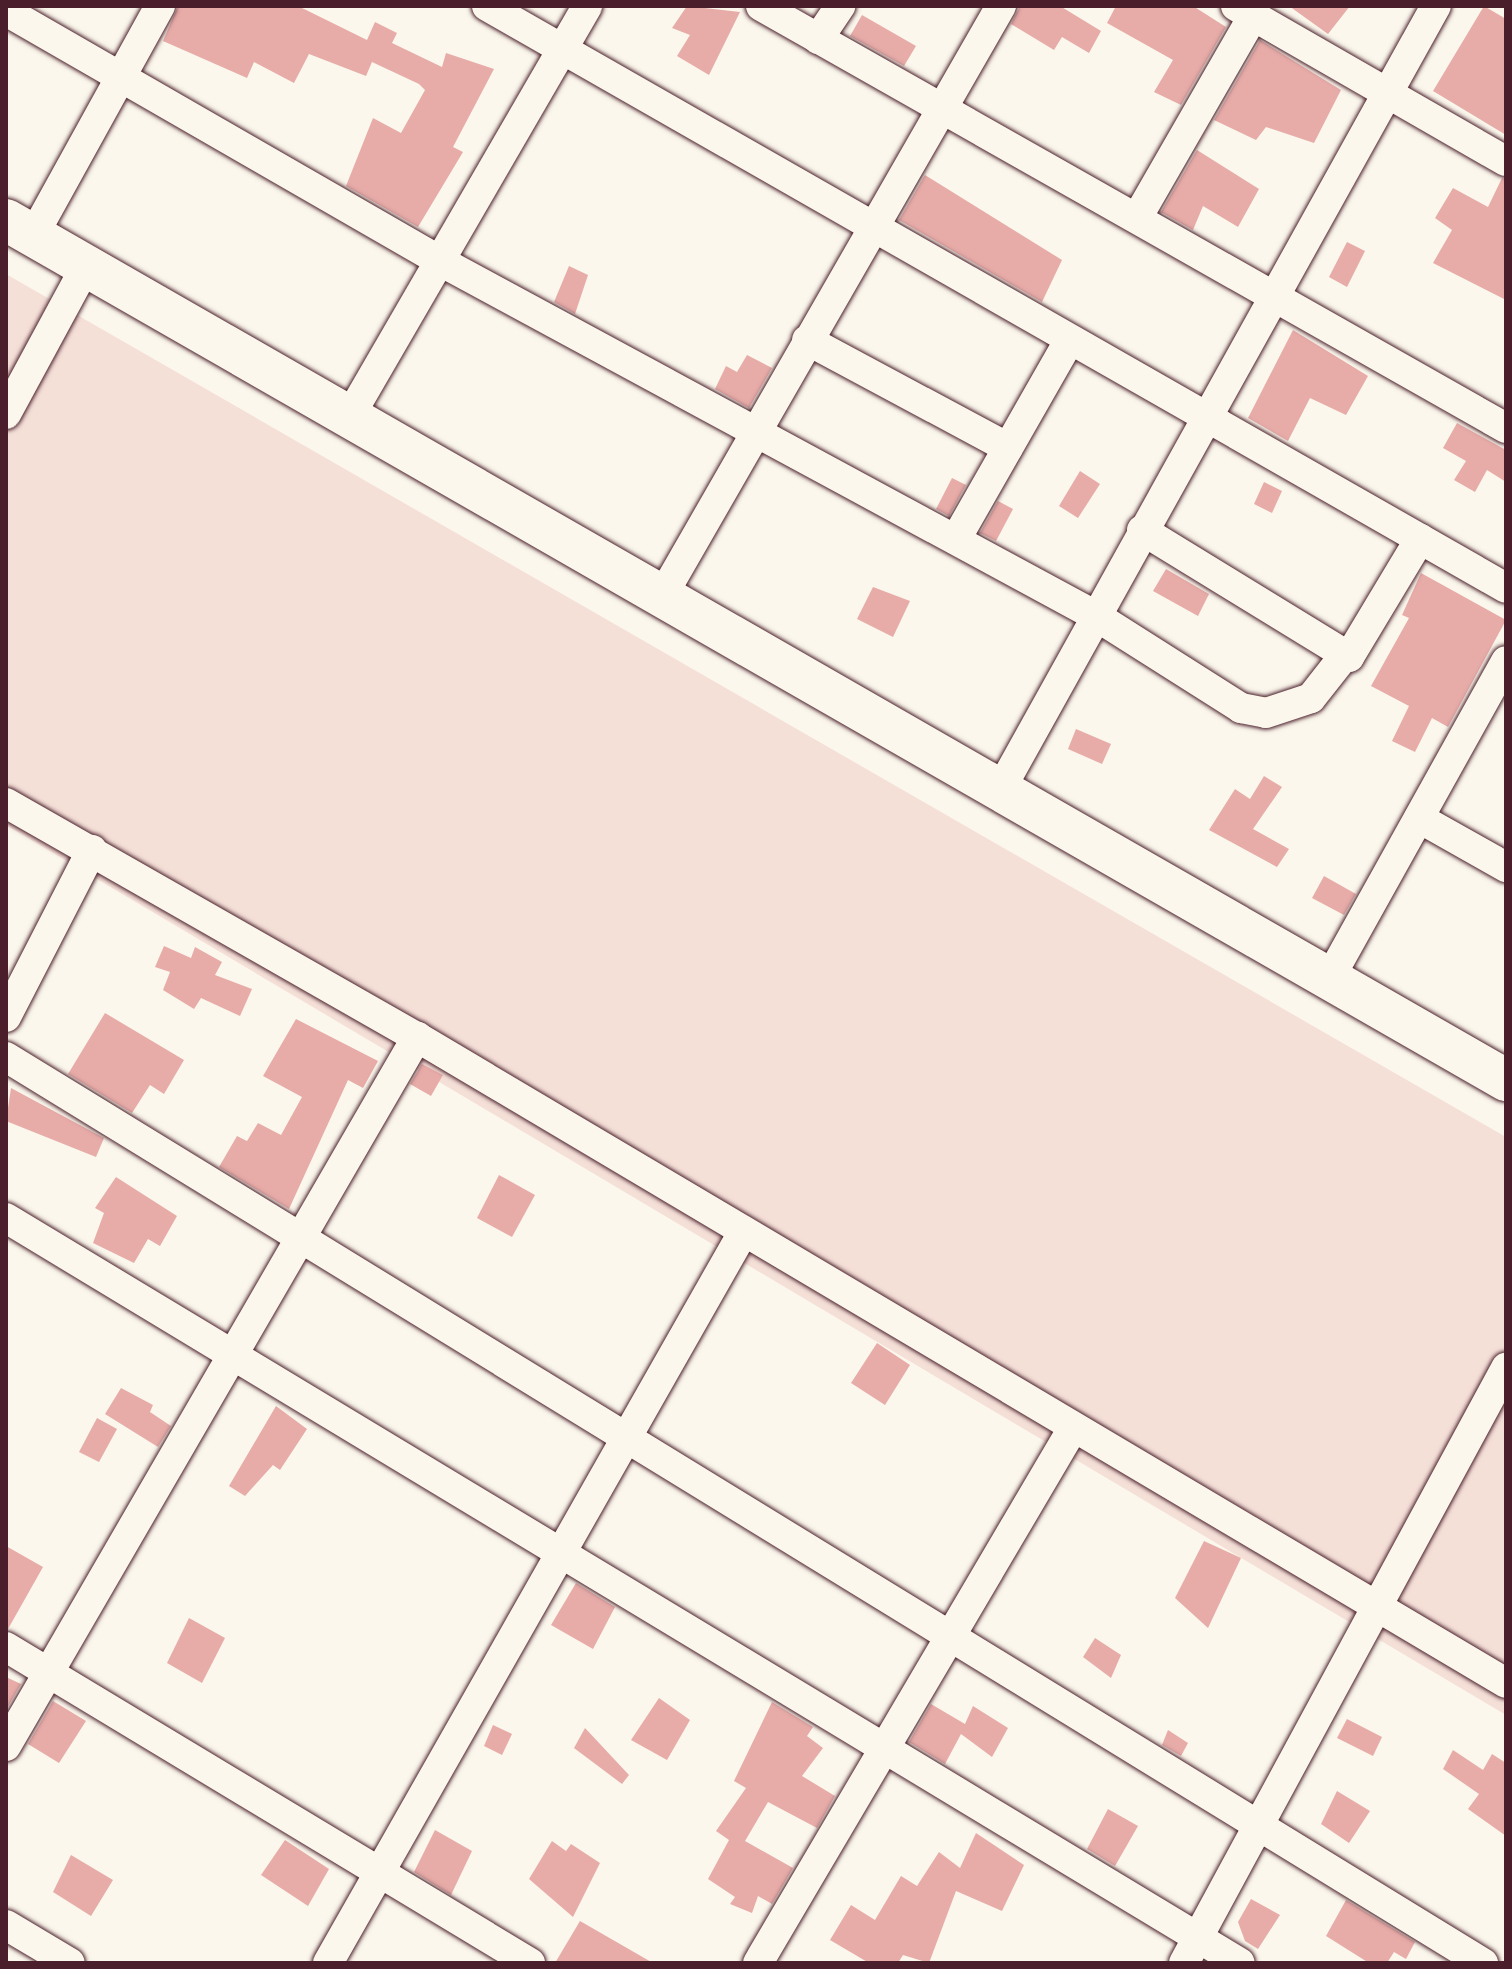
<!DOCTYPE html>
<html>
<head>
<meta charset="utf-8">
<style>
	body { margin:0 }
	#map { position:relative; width:1512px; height:1969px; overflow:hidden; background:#fbf7ec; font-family:Mynerve,sans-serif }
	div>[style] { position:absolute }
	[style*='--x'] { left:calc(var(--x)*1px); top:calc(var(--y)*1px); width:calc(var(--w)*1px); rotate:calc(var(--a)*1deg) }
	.built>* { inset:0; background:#f5e0d8 }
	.building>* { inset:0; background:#e7aca8 }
	.roads { filter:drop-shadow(0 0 2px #4a1f2b) drop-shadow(0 0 2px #4a1f2b) }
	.street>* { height:30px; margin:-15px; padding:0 15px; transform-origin:15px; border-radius:15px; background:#fbf7ec }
	.secondary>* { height:42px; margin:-21px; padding:0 21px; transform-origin:21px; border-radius:21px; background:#fbf7ec }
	span { translate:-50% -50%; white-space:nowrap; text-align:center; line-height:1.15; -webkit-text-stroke:7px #fbf7ec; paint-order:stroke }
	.frame { position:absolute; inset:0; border:8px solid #4a1f2b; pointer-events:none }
</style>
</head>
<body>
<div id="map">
	<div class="built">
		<i style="clip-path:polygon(6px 274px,1506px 1137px,1506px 1715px,6px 825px)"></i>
	</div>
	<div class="building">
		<i style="clip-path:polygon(178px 6px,298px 6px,367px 40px,375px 22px,397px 33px,392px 43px,442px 67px,446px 53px,494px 69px,453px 147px,463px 152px,418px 227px,346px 186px,373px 118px,401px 133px,425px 90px,419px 84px,372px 62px,366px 76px,309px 54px,294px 83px,254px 62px,247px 78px,163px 41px)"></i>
		<i style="clip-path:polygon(687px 6px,740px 12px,709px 75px,677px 56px,690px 35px,672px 28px)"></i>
		<i style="clip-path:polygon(1020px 6px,1060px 6px,1101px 31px,1089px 53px,1062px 37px,1054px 50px,1011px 24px)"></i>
		<i style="clip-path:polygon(1116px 6px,1193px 6px,1226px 27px,1181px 105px,1154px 92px,1173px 60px,1107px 23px)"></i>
		<i style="clip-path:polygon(1289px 6px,1350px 6px,1328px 34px)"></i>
		<i style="clip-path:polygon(1484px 6px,1506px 19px,1506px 135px,1433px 91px)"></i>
		<i style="clip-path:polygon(862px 15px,916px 46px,904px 66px,850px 36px)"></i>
		<i style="clip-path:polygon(1260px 40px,1341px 90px,1314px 143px,1266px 127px,1256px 140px,1214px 120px)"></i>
		<i style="clip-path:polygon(1197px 150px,1259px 189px,1238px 227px,1203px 206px,1193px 230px,1161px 212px)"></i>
		<i style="clip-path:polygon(925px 175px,1062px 260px,1042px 302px,899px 220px)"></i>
		<i style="clip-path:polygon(1502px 178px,1506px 179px,1506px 300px,1433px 263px,1452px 230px,1435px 218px,1453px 188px,1488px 207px)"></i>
		<i style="clip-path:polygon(1347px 242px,1365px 251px,1347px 287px,1329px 277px)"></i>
		<i style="clip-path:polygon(569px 266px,588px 275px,575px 314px,554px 302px)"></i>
		<i style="clip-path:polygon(1293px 330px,1368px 376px,1346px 415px,1310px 398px,1288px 441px,1248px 418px)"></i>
		<i style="clip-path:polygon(747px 355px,772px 368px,749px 408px,715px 389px,726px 366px,737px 372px)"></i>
		<i style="clip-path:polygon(1457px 423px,1506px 450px,1506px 482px,1487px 470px,1475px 492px,1454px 480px,1466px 461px,1443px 448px)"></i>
		<i style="clip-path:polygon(1080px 471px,1100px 484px,1078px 518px,1059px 506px)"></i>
		<i style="clip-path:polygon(952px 478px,966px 485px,949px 516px,936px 509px)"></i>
		<i style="clip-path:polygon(1264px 482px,1282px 491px,1272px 513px,1254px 504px)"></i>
		<i style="clip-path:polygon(998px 501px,1013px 509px,996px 541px,980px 533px)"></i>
		<i style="clip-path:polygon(1166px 569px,1209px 594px,1198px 616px,1153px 591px)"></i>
		<i style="clip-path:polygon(1421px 573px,1506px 620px,1448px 727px,1432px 718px,1415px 752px,1392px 741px,1409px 706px,1371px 686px,1409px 618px,1402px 615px)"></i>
		<i style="clip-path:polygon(873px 587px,910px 601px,893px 637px,857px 619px)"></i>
		<i style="clip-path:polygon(1076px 729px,1111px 744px,1102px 764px,1068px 749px)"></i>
		<i style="clip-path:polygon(1264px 776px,1282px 787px,1253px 829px,1289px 849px,1277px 867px,1209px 830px,1235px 789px,1250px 799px)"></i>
		<i style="clip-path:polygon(1324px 876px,1356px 894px,1344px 915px,1312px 898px)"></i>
		<i style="clip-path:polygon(164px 946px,191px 958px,195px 947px,222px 962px,215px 975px,252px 989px,240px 1016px,201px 998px,194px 1009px,163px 990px,170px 972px,155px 967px)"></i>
		<i style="clip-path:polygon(105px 1013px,184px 1060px,164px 1094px,150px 1085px,132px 1113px,68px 1074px)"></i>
		<i style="clip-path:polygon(296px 1019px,378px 1061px,363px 1088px,348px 1080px,289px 1209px,219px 1167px,237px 1136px,247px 1141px,258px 1123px,281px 1135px,302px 1097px,263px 1076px)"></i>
		<i style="clip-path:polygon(422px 1064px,443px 1075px,431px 1096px,410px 1084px)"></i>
		<i style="clip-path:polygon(11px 1088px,104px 1138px,96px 1157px,6px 1121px)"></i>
		<i style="clip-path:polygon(499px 1175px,535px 1195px,512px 1237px,477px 1218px)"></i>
		<i style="clip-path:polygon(116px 1177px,177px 1216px,160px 1246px,148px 1239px,134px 1263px,93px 1243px,104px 1213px,95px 1208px)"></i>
		<i style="clip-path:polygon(877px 1343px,910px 1365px,885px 1405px,851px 1383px)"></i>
		<i style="clip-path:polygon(121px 1388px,153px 1405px,150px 1412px,171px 1426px,158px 1447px,105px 1414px)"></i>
		<i style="clip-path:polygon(276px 1406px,307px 1429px,280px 1470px,273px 1465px,245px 1496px,229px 1486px)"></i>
		<i style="clip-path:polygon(97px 1418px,117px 1429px,99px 1462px,79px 1452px)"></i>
		<i style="clip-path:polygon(1204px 1541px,1241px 1558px,1208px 1628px,1175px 1598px)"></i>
		<i style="clip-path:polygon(6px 1546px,43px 1567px,8px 1629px,6px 1629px)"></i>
		<i style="clip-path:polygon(576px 1583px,615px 1607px,593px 1649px,551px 1625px)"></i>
		<i style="clip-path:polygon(189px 1618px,225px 1638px,202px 1683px,167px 1663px)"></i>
		<i style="clip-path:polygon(1095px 1638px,1121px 1655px,1111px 1678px,1083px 1657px)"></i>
		<i style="clip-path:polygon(6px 1677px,21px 1684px,6px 1710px)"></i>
		<i style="clip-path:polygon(659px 1698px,690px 1720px,667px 1760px,631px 1740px)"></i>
		<i style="clip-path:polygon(53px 1701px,86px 1721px,59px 1763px,28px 1744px)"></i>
		<i style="clip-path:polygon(772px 1702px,813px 1727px,807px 1736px,823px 1748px,802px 1776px,835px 1796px,817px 1828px,768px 1802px,745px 1841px,793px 1868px,772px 1904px,758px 1896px,752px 1913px,730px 1904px,735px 1897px,708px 1879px,729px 1840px,716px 1831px,746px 1788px,734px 1781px)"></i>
		<i style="clip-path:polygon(931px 1704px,965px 1724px,973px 1706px,1008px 1728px,992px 1757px,961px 1734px,945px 1764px,909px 1742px)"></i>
		<i style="clip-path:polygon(1347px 1719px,1382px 1737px,1373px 1756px,1337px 1738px)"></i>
		<i style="clip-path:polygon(493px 1725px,512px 1734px,502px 1755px,484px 1746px)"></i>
		<i style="clip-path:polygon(585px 1728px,629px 1775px,622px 1784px,574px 1748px)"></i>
		<i style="clip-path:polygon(1168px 1730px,1188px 1743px,1181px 1756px,1162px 1745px)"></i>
		<i style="clip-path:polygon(1453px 1750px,1483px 1770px,1492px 1754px,1506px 1763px,1506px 1836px,1468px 1809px,1479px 1794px,1443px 1769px)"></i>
		<i style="clip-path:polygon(1337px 1791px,1370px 1811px,1349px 1843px,1321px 1824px)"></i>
		<i style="clip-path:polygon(1108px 1809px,1138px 1826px,1115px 1866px,1087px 1849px)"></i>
		<i style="clip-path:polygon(435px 1830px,472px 1851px,451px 1895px,414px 1872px)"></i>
		<i style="clip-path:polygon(976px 1833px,1024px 1865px,1002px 1911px,956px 1891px,929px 1963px,903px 1955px,898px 1963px,869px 1963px,830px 1940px,851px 1905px,875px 1920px,901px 1876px,917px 1886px,939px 1852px,960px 1868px)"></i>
		<i style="clip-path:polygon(285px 1840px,329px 1869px,308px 1906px,261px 1875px)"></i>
		<i style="clip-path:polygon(552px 1841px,566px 1851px,571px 1844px,600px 1863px,573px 1917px,529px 1879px)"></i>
		<i style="clip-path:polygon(71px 1855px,113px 1880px,91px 1916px,53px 1892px)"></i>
		<i style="clip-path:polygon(1251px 1899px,1280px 1915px,1258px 1949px,1245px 1941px,1238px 1922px)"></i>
		<i style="clip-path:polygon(1346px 1900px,1415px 1942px,1406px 1959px,1394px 1952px,1387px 1963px,1369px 1963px,1326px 1936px)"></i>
		<i style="clip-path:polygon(580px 1921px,653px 1963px,555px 1963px)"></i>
	</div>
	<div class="roads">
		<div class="street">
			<i style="--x:487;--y:6;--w:1173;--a:29.73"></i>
			<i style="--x:761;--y:6;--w:856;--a:29.53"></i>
			<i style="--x:1236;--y:6;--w:311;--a:29.9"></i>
			<i style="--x:6;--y:11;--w:501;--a:29.94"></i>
			<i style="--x:440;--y:261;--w:746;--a:28.42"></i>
			<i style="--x:1096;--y:616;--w:172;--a:32.4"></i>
			<i style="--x:1241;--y:708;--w:25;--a:11"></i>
			<i style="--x:1266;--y:713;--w:47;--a:-18.4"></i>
			<i style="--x:1311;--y:698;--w:53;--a:-51.8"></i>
			<i style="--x:818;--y:39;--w:40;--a:-56"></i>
			<i style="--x:1137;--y:218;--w:233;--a:-60.1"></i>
			<i style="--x:33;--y:236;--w:263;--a:-61.1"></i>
			<i style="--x:807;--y:340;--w:228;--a:28.2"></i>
			<i style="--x:6;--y:414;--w:168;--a:-61.6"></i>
			<i style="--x:348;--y:419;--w:477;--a:-59.9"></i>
			<i style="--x:1142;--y:530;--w:243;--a:31.5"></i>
			<i style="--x:1349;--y:657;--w:138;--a:-59"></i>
			<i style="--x:956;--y:539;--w:228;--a:-60.3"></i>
			<i style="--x:661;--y:598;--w:683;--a:-60.13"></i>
			<i style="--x:999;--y:792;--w:899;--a:-60.93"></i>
			<i style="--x:6;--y:803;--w:473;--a:29.7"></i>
			<i style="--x:417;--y:1037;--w:1266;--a:30.68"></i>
			<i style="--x:1419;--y:818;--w:100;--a:29.4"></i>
			<i style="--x:1328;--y:981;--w:366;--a:-60.9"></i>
			<i style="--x:6;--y:1017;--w:188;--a:-62.8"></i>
			<i style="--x:6;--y:1057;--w:1733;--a:31.53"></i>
			<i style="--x:6;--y:1218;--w:1441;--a:31.12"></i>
			<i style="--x:6;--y:1647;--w:612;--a:31.09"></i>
			<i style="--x:6;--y:1746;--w:820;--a:-59.9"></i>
			<i style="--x:6;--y:1925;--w:74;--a:30.7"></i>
			<i style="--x:328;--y:1963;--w:836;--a:-60.4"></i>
			<i style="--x:758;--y:1963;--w:621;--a:-59.51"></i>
			<i style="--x:1184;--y:1963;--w:677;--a:-61.58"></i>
		</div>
		<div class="secondary">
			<i style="--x:6;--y:220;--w:1729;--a:29.83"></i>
		</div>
	</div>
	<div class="frame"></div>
</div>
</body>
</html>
